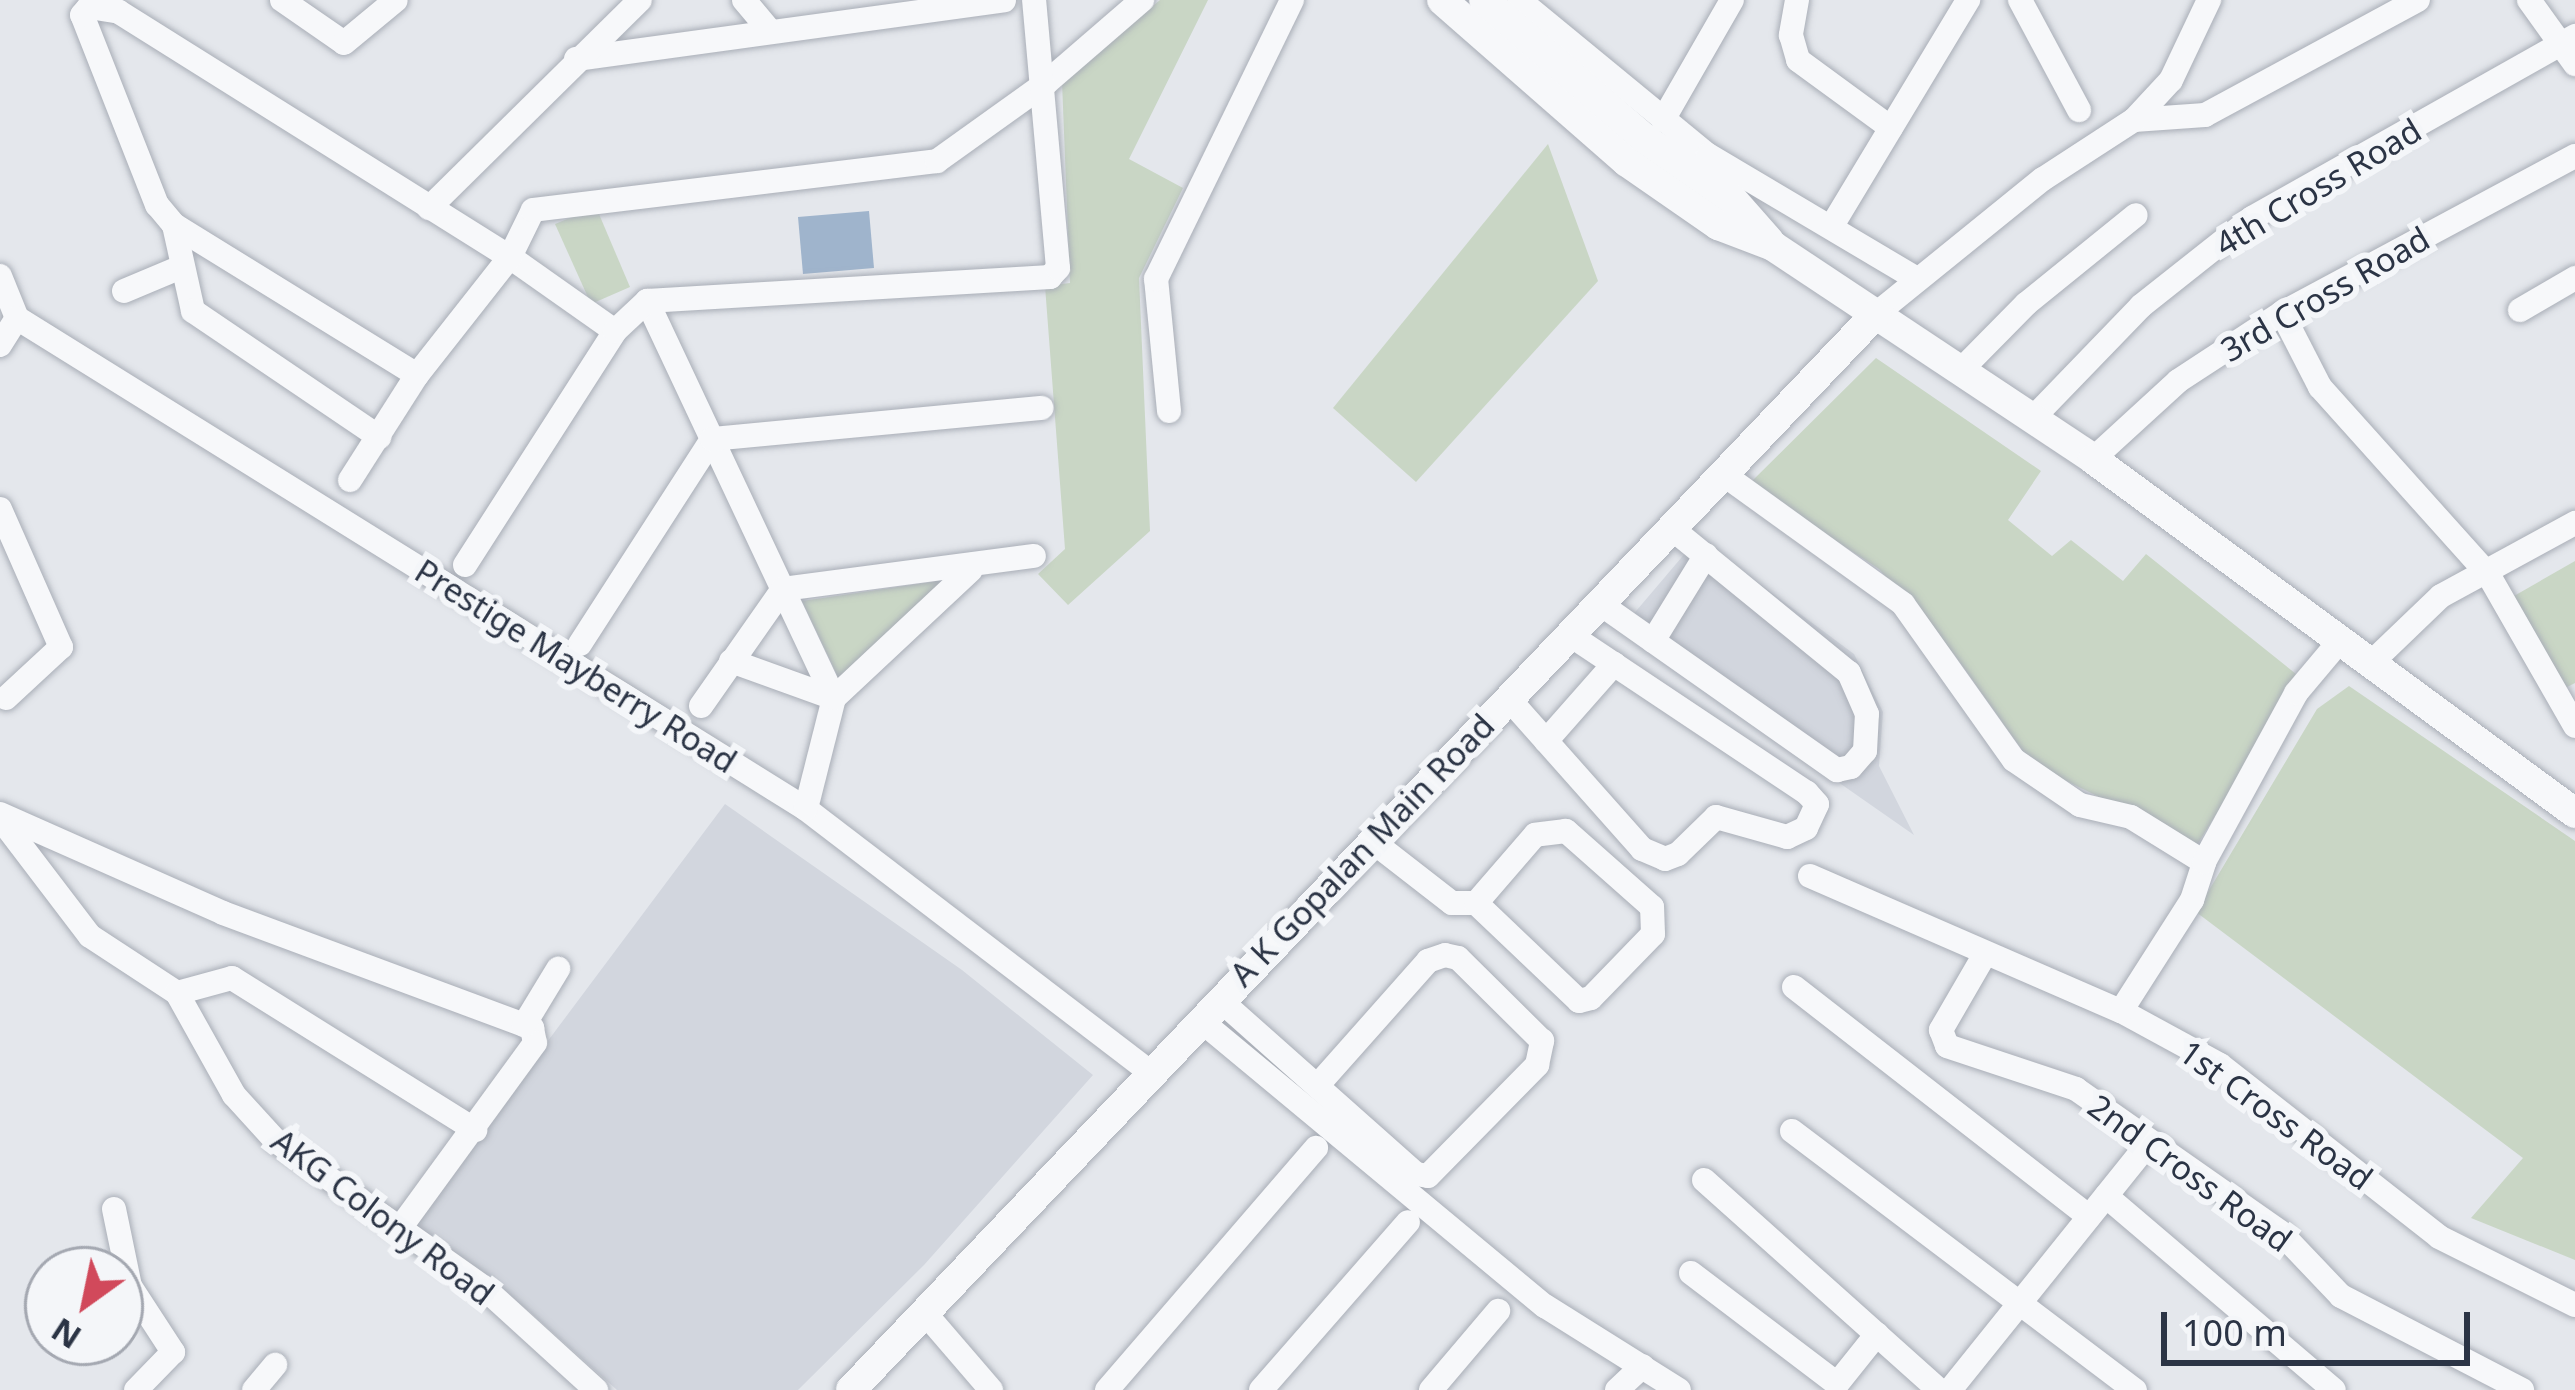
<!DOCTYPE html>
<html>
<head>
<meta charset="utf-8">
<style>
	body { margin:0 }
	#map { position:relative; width:2575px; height:1390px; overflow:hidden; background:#e4e7ec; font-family:"Noto Sans",sans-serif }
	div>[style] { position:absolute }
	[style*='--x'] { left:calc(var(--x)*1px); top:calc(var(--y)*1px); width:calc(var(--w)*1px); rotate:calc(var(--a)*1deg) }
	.built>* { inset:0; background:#d2d6de }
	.green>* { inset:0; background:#c9d6c5 }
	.water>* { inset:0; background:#9fb4cc }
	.roads { filter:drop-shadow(0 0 3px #a9aeb7) drop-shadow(0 0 3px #a9aeb7) }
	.minor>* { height:24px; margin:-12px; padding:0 12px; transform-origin:12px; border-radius:12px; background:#f7f8fa }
	.tertiary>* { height:30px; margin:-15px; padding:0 15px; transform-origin:15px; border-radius:15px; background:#f7f8fa }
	span { translate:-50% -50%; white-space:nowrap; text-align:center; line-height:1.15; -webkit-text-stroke:12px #f4f6f9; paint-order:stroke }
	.street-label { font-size:33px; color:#2b3445 }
	.north { position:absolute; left:24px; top:1246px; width:120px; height:120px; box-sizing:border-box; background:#f4f6f9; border:3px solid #a4a8b1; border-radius:50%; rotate:213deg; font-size:33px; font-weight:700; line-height:48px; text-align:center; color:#2b3445 }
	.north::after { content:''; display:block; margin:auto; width:42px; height:54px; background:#d1495b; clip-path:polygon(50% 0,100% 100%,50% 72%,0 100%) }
	.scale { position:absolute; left:2161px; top:1312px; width:309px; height:54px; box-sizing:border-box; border:6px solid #2b3445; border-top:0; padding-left:15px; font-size:36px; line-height:42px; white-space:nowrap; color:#2b3445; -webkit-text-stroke:9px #f4f6f9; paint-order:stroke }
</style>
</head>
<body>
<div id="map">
	<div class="built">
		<i style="clip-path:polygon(1698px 538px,1854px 654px,1883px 712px,1879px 766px,1914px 835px,1620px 630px)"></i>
		<i style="clip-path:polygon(725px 804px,962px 970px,1093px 1075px,924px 1265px,798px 1390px,617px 1390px,529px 1311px,411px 1224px)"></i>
	</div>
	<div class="green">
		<i style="clip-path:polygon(1160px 0,1208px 0,1129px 159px,1183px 188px,1139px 278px,1150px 531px,1068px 605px,1038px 574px,1065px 549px,1045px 286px,1070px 283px,1062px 82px)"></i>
		<i style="clip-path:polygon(1548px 144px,1598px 281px,1416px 482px,1333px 408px)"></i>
		<i style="clip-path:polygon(596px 207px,630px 287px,591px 304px,555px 224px)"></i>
		<i style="clip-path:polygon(1876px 358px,2041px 471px,2008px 520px,2052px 556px,2071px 540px,2123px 581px,2146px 554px,2301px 678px,2197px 845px,2032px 764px,1954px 654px,1879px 569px,1749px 484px)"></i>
		<i style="clip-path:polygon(2575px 561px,2575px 683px,2563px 689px,2514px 596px)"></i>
		<i style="clip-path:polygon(945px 580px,839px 679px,802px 601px)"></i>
		<i style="clip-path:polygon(2349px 686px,2575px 841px,2575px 1260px,2471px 1218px,2523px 1158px,2196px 912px,2317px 709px)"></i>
	</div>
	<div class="water">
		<i style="clip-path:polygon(869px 211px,874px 268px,803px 274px,798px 217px)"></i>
	</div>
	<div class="roads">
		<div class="minor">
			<i style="--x:282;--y:0;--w:75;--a:34.7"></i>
			<i style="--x:344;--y:43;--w:67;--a:-39.6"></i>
			<i style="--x:744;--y:0;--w:40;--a:50"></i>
			<i style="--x:1519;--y:0;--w:244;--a:39.4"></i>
			<i style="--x:1708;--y:155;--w:241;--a:30.7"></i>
			<i style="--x:1797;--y:0;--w:36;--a:100"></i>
			<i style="--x:1791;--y:35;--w:26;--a:74"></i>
			<i style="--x:1798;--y:60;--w:115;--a:36.2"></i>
			<i style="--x:2020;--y:0;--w:125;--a:61.8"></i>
			<i style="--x:2529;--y:0;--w:79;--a:54.3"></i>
			<i style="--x:576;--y:59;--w:432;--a:-7.8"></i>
			<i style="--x:1663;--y:120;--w:138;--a:-60.1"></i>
			<i style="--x:2134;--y:120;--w:71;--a:-4"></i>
			<i style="--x:2205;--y:115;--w:242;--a:-28.4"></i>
			<i style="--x:429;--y:208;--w:296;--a:-44.6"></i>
			<i style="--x:1833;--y:224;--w:262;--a:-58.9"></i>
			<i style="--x:174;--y:225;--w:88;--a:77.5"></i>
			<i style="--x:193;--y:311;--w:225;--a:34.1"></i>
			<i style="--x:0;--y:276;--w:45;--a:68"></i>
			<i style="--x:17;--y:318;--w:929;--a:31.89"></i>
			<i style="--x:806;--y:809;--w:432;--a:37.4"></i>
			<i style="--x:124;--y:291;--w:62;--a:-22.8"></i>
			<i style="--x:647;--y:301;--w:439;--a:64.8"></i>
			<i style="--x:834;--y:698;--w:114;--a:104.2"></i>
			<i style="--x:2520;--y:310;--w:64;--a:-30.2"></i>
			<i style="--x:2282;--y:313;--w:83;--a:62.8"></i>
			<i style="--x:2320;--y:387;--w:251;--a:48.1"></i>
			<i style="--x:2488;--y:574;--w:175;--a:60.2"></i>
			<i style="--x:1876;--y:314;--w:215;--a:-39"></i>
			<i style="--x:2043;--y:179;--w:108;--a:-33"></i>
			<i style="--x:2134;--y:120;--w:54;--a:-47.2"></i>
			<i style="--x:2171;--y:80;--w:89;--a:-64.6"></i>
			<i style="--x:0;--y:345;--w:32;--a:-58"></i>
			<i style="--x:1961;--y:370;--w:93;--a:-45.4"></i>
			<i style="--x:2026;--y:304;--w:141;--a:-39"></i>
			<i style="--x:417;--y:375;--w:286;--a:-148.3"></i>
			<i style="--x:174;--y:225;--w:26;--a:-130"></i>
			<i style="--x:157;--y:205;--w:204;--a:-111.5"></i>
			<i style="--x:82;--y:15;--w:11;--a:-49"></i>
			<i style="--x:89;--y:7;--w:30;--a:9"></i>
			<i style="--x:119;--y:12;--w:461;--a:32.1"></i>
			<i style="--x:510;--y:257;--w:128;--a:35.2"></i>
			<i style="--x:1169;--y:411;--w:133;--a:-95.6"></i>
			<i style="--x:1156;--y:279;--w:310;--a:-64"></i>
			<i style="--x:2032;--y:419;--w:157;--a:-46"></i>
			<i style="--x:2141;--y:306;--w:142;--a:-38.4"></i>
			<i style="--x:2252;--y:218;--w:371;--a:-29.4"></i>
			<i style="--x:2093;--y:459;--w:115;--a:-42.5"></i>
			<i style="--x:2178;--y:381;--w:124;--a:-33.2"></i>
			<i style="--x:2282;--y:313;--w:332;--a:-28.2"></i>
			<i style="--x:1723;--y:474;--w:222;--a:35.8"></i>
			<i style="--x:1903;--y:604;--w:191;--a:54.6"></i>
			<i style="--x:2014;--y:760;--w:80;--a:34.3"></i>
			<i style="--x:2080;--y:805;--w:52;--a:13.2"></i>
			<i style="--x:2131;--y:817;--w:86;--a:31.7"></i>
			<i style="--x:350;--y:480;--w:125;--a:-57.5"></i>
			<i style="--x:417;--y:375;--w:150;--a:-51.8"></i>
			<i style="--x:510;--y:257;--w:52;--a:-63.9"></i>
			<i style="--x:533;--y:210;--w:407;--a:-6.9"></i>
			<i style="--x:937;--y:161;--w:134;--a:-35.6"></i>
			<i style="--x:1046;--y:83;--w:127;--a:-40.8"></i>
			<i style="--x:0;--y:509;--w:151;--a:66.2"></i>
			<i style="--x:61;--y:647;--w:75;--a:137.2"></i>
			<i style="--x:465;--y:565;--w:278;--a:-57.3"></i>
			<i style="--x:615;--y:331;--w:44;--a:-43.2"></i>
			<i style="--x:647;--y:301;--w:404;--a:-3.4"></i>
			<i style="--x:1050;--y:277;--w:12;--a:-48"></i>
			<i style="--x:1058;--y:268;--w:269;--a:-95.1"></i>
			<i style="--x:1599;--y:603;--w:291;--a:35.1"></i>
			<i style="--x:1837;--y:770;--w:14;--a:-12"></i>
			<i style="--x:1851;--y:767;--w:21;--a:-49"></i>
			<i style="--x:1865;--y:751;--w:37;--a:-87"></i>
			<i style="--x:1867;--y:714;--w:45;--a:-113.7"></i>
			<i style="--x:1849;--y:673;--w:230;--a:-140.8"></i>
			<i style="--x:1653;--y:641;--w:101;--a:-58.4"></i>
			<i style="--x:580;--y:644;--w:244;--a:-57.2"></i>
			<i style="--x:712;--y:439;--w:331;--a:-5.4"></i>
			<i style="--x:731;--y:661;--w:109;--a:19.8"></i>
			<i style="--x:834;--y:698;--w:187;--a:-43.1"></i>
			<i style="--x:2370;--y:664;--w:98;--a:-43.8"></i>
			<i style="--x:2441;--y:596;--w:153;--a:-28.6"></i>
			<i style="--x:1508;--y:698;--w:202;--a:48.4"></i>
			<i style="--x:1642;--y:849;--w:25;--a:23"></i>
			<i style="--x:1665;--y:859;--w:14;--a:-21"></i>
			<i style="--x:1678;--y:854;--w:53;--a:-44.2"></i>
			<i style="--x:1716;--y:817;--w:74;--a:15.7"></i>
			<i style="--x:1787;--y:837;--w:21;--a:-25"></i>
			<i style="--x:1806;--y:828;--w:26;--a:-65"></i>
			<i style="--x:1817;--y:804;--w:15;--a:-132"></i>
			<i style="--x:1807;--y:793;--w:286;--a:-146.3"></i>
			<i style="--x:701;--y:706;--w:143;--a:-55"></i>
			<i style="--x:783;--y:589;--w:253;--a:-7.5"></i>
			<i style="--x:1546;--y:741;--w:103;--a:-48.6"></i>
			<i style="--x:0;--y:814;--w:244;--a:23.9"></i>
			<i style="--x:223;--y:913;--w:330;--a:20.4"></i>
			<i style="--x:532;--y:1028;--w:15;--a:79"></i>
			<i style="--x:535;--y:1043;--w:228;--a:126.1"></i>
			<i style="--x:0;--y:818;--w:148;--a:52.7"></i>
			<i style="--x:90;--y:936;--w:104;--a:33.2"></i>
			<i style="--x:177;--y:993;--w:117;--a:60.8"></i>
			<i style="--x:234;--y:1095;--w:62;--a:47.6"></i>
			<i style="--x:276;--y:1141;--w:253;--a:35.2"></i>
			<i style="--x:483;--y:1287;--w:153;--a:42.3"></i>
			<i style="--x:1372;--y:841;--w:101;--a:37.8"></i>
			<i style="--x:1452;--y:903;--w:24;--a:0"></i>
			<i style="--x:1476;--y:903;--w:142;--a:43.6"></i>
			<i style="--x:1579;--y:1001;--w:12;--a:-14"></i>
			<i style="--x:1591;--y:998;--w:89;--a:-45.9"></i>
			<i style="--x:1653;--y:934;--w:27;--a:-92"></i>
			<i style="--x:1652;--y:907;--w:115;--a:-138.5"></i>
			<i style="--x:1566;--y:831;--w:31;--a:173"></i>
			<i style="--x:1535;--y:835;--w:90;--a:130.9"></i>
			<i style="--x:1810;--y:876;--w:339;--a:23.5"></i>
			<i style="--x:2121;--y:1011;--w:113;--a:28.6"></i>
			<i style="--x:2220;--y:1065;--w:278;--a:38.1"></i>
			<i style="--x:2439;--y:1237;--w:152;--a:26.6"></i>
			<i style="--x:1985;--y:954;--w:88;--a:120.1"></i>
			<i style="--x:1941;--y:1030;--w:17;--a:69"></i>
			<i style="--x:1947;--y:1046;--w:136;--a:18.4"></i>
			<i style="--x:2076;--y:1089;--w:249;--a:35"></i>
			<i style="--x:2280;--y:1232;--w:88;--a:46.4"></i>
			<i style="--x:2341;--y:1296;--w:204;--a:27.4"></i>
			<i style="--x:1794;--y:987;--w:374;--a:37.9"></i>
			<i style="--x:177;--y:993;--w:57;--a:-15.3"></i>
			<i style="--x:232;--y:978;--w:287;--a:32"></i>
			<i style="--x:1220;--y:1000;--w:262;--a:41.6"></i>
			<i style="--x:1416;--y:1174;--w:12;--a:9"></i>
			<i style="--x:1428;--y:1176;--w:156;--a:-45.5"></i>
			<i style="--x:1537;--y:1065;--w:25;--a:-78"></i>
			<i style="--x:1542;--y:1041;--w:118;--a:-135.3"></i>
			<i style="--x:1458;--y:958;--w:13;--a:-167"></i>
			<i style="--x:1445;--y:955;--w:18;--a:161"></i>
			<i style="--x:1428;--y:961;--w:167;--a:131.6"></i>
			<i style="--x:2121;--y:1011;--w:132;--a:-57.4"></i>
			<i style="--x:2192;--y:900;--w:40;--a:-72"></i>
			<i style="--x:2204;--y:862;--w:192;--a:-61.4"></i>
			<i style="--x:2296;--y:693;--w:67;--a:-49.9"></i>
			<i style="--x:1200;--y:1020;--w:448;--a:39.7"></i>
			<i style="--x:1545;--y:1306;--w:158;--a:32.1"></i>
			<i style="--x:524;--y:1025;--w:66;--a:-58.7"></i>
			<i style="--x:1792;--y:1131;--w:430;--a:37.1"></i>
			<i style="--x:1704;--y:1180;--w:315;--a:41.8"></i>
			<i style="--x:2106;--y:1196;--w:299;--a:40.4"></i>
			<i style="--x:114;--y:1209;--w:79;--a:78.3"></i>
			<i style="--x:130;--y:1286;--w:79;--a:56.9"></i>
			<i style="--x:173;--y:1352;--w:53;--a:134.2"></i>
			<i style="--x:1691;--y:1273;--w:183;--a:37.2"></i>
			<i style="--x:1837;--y:1384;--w:64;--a:-51.3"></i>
			<i style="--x:924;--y:1312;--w:103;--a:49.3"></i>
			<i style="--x:254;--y:1390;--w:33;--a:-50"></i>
			<i style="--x:1107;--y:1390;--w:320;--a:-49.2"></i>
			<i style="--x:1261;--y:1390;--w:223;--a:-48.8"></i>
			<i style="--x:1431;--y:1390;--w:104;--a:-49.7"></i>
			<i style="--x:1617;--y:1390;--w:35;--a:-43"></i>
			<i style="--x:1950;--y:1390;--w:319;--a:-51.2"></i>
		</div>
		<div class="tertiary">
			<i style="--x:1442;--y:0;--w:246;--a:41.2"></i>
			<i style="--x:1627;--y:162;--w:111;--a:34.7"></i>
			<i style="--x:1718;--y:225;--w:59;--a:20.9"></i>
			<i style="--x:1773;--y:246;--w:384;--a:33.6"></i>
			<i style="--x:2093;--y:459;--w:598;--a:36.3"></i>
			<i style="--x:1484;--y:0;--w:213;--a:40.8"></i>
			<i style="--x:1645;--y:139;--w:106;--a:34.6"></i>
			<i style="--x:1732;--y:199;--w:56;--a:48.6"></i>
			<i style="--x:851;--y:1390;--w:1486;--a:-46.39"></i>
		</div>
	</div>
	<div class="street-label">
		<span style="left:2318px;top:187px;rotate:-31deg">4th Cross Road</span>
		<span style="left:2325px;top:294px;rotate:-30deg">3rd Cross Road</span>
		<span style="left:576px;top:666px;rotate:32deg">Prestige Mayberry Road</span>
		<span style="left:1362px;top:850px;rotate:-46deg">A K Gopalan Main Road</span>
		<span style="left:2276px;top:1115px;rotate:36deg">1st Cross Road</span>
		<span style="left:2190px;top:1173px;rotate:36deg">2nd Cross Road</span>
		<span style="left:383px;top:1217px;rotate:37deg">AKG Colony Road</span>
	</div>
	<div class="north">N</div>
	<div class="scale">100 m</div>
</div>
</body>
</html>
